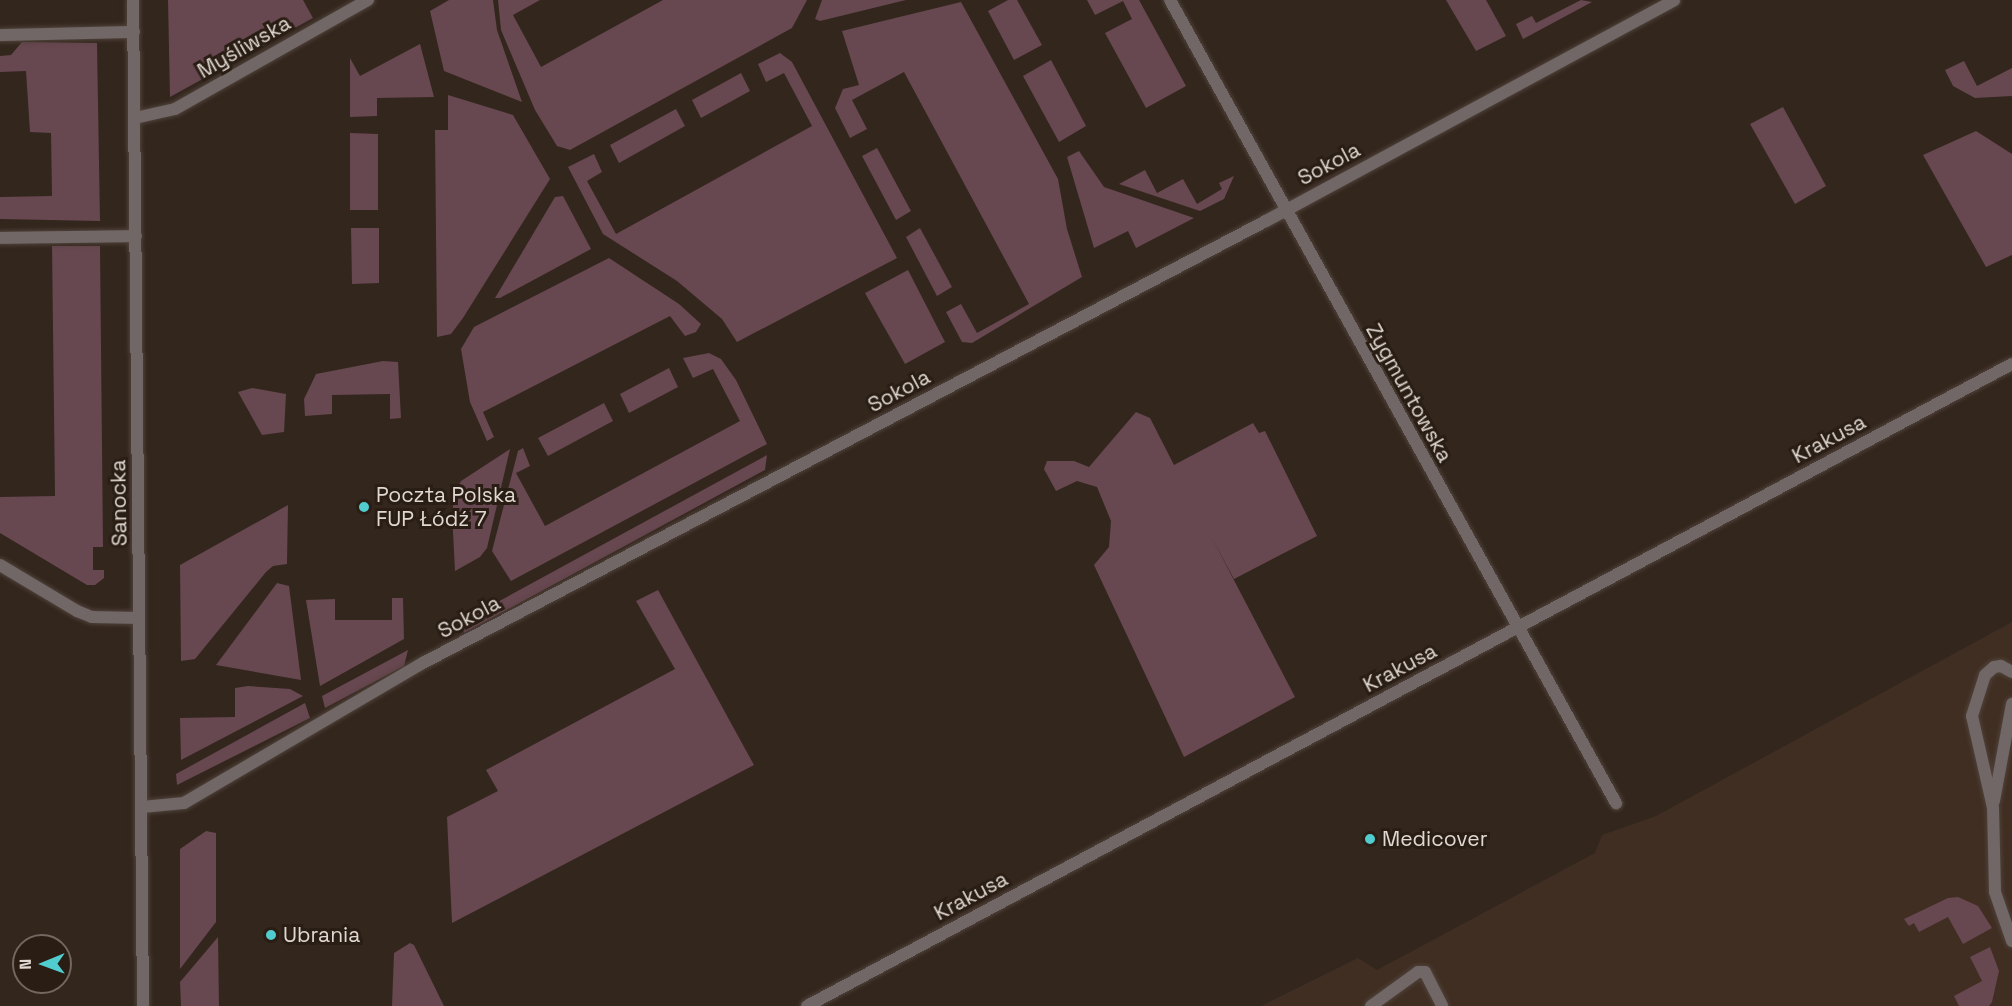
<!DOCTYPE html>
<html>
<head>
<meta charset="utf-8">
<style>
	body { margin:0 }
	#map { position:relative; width:2012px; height:1006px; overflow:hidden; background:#33261d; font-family:"Space Grotesk",sans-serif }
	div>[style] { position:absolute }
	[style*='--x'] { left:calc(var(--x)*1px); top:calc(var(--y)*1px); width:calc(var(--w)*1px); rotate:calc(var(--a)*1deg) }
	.built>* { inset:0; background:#402e22 }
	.green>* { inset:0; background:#674750 }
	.roads { filter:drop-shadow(0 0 2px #4f423a) drop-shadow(0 0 2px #4f423a) }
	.lane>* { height:12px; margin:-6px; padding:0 6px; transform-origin:6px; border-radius:6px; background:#706766 }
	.street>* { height:12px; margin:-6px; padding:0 6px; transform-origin:6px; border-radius:6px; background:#706766 }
	.dots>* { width:16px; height:16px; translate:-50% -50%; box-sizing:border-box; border:3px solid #291d14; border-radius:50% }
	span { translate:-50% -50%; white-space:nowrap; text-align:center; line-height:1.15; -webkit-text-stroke:6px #291d14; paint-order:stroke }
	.street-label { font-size:21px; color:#e0d8d2 }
	.poi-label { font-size:21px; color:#e0d8d2 }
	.left { translate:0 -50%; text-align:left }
	.north { position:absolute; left:12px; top:934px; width:60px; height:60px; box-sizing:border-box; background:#291d14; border:2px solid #726860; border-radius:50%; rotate:269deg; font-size:16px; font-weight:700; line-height:24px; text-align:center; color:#e0d8d2 }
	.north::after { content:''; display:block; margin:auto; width:21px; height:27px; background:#52cdcf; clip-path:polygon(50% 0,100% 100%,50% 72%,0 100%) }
</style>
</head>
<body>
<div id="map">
	<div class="built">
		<i style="clip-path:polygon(2012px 622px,2012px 1006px,1261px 1006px,1358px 958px,1377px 970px,1595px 853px,1602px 835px,1656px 816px)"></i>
	</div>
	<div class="green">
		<i style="clip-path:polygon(168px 0,303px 0,313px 18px,170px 97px)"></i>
		<i style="clip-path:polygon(449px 0,493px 0,497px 30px,522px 102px,444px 71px,430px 11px)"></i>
		<i style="clip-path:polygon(498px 0,540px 0,513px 15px,541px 67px,663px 0,807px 0,792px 28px,570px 150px,557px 146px,535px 110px,501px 30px)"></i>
		<i style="clip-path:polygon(822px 0,906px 0,820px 21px,815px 19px)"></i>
		<i style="clip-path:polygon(1008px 0,1017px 0,1042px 45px,1014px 60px,988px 11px)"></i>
		<i style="clip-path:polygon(1087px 0,1139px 0,1186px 86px,1146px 108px,1105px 33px,1132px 19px,1123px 1px,1095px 15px)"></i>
		<i style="clip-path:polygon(1446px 0,1486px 0,1506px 36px,1476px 51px)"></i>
		<i style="clip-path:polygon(1581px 0,1592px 2px,1523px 39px,1516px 24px,1532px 16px,1536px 23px)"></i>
		<i style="clip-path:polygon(961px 2px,1058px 179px,1067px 229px,1082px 277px,972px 343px,962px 342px,946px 312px,961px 304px,977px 333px,1029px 304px,904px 72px,852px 100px,867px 129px,850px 138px,835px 108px,843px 89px,859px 85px,842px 31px)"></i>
		<i style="clip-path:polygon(22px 42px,97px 43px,100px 221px,0 219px,0 197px,52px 196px,51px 133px,30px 132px,26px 71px,0 72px,0 56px,11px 55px)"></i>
		<i style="clip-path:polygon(420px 44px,434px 97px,377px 98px,377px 116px,350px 117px,350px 58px,360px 76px)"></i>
		<i style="clip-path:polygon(780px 53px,792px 62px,897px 258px,737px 342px,722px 319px,677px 281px,603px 234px,568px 167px,594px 154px,602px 172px,587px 181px,616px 234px,812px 126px,784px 73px,766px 82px,758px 64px)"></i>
		<i style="clip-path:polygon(1051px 60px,1086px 126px,1059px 142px,1023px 76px)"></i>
		<i style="clip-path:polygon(1964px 61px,1977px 86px,2012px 68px,2012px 96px,1975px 98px,1953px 86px,1945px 70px)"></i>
		<i style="clip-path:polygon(741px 73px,750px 91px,701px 118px,692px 100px)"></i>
		<i style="clip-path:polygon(448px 95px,513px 115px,550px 179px,463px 318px,451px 334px,437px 337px,435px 130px,448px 130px)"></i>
		<i style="clip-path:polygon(1783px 107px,1826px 186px,1795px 204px,1750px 124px)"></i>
		<i style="clip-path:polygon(676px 109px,685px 126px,619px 163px,610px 145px)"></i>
		<i style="clip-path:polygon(1976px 131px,2012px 154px,2012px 255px,1986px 267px,1923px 155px)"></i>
		<i style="clip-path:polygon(350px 133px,378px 134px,378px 210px,350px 210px)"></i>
		<i style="clip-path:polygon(877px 148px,911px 211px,896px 220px,862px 156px)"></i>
		<i style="clip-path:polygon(1079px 151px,1104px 187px,1194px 218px,1136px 248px,1128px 231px,1094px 248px,1067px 157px)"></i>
		<i style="clip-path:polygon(1145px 170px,1157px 193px,1183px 179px,1197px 204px,1222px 189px,1219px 183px,1234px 176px,1224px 199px,1200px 211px,1119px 184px)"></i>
		<i style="clip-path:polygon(563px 196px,591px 249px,500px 298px,495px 298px,555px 197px)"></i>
		<i style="clip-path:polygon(351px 228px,379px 228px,379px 283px,352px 284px)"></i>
		<i style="clip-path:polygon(920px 228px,952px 287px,937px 296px,906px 237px)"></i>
		<i style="clip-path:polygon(52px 246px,100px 246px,103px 547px,93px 547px,93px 570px,104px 570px,104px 578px,95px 585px,87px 585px,0 533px,0 497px,55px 496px)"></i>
		<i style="clip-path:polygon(609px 258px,679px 304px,701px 324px,696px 332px,685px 336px,670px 316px,483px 412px,494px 437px,487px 441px,470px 402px,461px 349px,474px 327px)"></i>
		<i style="clip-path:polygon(908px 270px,945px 342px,905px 364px,865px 293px)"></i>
		<i style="clip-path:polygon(709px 353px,721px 359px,736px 380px,767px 444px,511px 581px,492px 551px,518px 451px,523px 448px,530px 466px,516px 473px,545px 526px,740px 421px,713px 369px,693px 378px,683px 358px)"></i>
		<i style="clip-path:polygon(383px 361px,398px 362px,401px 418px,390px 419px,390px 394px,332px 395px,332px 414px,305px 416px,304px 399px,316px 374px)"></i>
		<i style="clip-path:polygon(669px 368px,678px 387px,629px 413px,620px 394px)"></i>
		<i style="clip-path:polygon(252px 388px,286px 394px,284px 432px,262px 435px,238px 392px)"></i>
		<i style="clip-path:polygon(604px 403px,613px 421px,548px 456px,538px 438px)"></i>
		<i style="clip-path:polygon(1136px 412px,1150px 418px,1174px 465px,1253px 423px,1259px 433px,1265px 431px,1317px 536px,1234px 579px,1212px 538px,1295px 697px,1184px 757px,1094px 565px,1109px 547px,1111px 521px,1097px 487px,1077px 481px,1056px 491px,1044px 469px,1047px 461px,1074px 461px,1089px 467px)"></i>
		<i style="clip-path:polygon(510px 449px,487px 548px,480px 557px,455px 571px,452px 513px,455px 493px,461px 481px)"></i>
		<i style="clip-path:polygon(767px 455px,765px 470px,464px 633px,461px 622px)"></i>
		<i style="clip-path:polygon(288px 505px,287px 564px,273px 566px,266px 572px,195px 659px,181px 661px,180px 565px)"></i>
		<i style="clip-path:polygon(277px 583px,289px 586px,301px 680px,216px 665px)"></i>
		<i style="clip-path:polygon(658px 590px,754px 765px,452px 923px,447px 817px,498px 791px,486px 770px,675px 669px,636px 601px)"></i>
		<i style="clip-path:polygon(392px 598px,403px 598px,404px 639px,320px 686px,306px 600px,335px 599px,335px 620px,392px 620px)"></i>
		<i style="clip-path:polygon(408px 650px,404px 666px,325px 708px,322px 696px)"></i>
		<i style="clip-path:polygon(248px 686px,290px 689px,303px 696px,181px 760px,180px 718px,235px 717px,235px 688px)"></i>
		<i style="clip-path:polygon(305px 703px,310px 718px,177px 785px,176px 774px)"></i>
		<i style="clip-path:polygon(206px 831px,216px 833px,216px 922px,180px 969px,180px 849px)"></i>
		<i style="clip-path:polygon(1958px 897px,1978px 906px,1992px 928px,1963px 944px,1948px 917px,1919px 932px,1914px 923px,1909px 926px,1904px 919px,1948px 898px)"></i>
		<i style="clip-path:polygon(218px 937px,219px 1006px,181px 1006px,180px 982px)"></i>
		<i style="clip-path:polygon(410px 943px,414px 945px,444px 1006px,392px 1006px,394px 953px)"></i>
		<i style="clip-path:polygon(1990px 947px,1999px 971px,1992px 1002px,1989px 1006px,1959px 1006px,1954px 996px,1982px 981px,1970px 957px)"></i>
	</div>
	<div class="roads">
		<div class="lane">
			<i style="--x:0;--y:35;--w:134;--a:-1.3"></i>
			<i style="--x:0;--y:238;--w:136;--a:-0.8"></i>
			<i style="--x:2012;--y:672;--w:13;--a:-151"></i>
			<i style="--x:2001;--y:666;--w:7;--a:172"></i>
			<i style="--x:1994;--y:667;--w:12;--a:138"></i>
			<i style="--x:1985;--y:675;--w:43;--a:107.6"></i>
			<i style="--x:1972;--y:716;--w:94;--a:77.1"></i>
			<i style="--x:1993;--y:808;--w:84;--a:88.6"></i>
			<i style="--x:1995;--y:892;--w:52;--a:70.9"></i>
			<i style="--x:1994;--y:801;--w:99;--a:-79.5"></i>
			<i style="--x:1371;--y:1006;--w:58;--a:-35.9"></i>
			<i style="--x:1418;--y:972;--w:7;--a:0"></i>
			<i style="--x:1425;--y:972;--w:38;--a:63"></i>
		</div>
		<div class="street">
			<i style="--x:133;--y:0;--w:1006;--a:89.43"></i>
			<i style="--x:1170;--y:0;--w:919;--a:60.95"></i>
			<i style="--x:135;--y:118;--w:41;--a:-12.7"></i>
			<i style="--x:175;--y:109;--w:222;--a:-29.5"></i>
			<i style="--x:0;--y:565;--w:90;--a:30.9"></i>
			<i style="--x:77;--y:611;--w:16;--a:22"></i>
			<i style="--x:92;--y:617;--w:47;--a:1.2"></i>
			<i style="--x:142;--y:807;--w:42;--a:-5.4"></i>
			<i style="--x:184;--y:803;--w:275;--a:-30.4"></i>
			<i style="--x:421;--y:664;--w:954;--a:-27.67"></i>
			<i style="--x:1266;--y:221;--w:464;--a:-28.4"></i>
			<i style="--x:807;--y:1006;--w:1365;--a:-28.05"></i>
		</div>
	</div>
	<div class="dots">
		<i style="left:364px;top:507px;background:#52cdcf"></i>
		<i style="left:1370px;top:839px;background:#52cdcf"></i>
		<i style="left:271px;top:935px;background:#52cdcf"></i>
	</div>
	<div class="street-label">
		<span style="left:244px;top:47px;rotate:-30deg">Myśliwska</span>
		<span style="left:1329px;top:164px;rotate:-28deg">Sokola</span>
		<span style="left:899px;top:391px;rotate:-28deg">Sokola</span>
		<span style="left:1409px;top:393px;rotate:61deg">Zygmuntowska</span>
		<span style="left:1829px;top:439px;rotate:-28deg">Krakusa</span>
		<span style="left:119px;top:503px;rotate:-91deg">Sanocka</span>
		<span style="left:469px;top:617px;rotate:-28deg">Sokola</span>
		<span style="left:1400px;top:668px;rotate:-28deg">Krakusa</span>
		<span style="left:971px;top:896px;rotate:-28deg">Krakusa</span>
	</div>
	<div class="poi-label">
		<span class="left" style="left:376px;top:507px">Poczta Polska<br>FUP Łódź 7</span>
		<span class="left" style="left:1382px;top:839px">Medicover</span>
		<span class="left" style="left:283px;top:935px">Ubrania</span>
	</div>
	<div class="north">N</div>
</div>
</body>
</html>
